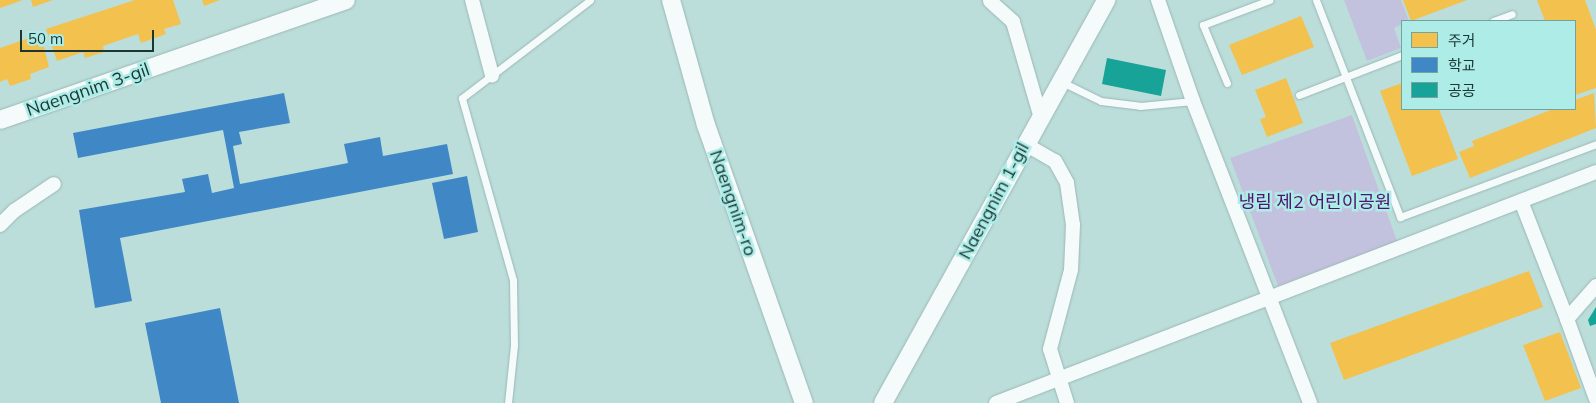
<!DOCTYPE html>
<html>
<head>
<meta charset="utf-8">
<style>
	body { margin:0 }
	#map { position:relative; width:1596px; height:403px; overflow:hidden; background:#bbdedb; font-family:Mulish,"Noto Sans KR",sans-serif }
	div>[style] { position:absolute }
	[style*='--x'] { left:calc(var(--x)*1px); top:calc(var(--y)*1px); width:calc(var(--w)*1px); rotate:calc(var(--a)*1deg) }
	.green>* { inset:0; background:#c3c2de }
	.homes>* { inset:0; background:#f2c14e }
	.schools>* { inset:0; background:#3f88c5 }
	.public>* { inset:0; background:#17a398 }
	.roads { filter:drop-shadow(0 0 1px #9bb6b4) drop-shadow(0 0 1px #9bb6b4) }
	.service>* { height:7px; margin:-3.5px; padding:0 3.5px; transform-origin:3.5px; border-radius:3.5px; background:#f5fafa }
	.minor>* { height:14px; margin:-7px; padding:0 7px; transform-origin:7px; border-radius:7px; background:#f5fafa }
	.tertiary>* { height:18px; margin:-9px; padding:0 9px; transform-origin:9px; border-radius:9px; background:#f5fafa }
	span { translate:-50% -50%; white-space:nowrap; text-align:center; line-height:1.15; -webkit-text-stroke:5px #adece7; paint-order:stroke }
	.street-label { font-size:18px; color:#1c3634 }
	.park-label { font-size:18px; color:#4f146f }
	.legend { position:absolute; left:1401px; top:20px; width:175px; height:90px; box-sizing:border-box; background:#adece7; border:1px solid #73a39f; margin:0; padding:6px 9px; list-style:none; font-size:15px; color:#1c3634 }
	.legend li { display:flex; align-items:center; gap:10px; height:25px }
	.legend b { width:25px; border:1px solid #73a39f }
	.scale { position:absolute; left:20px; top:30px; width:134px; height:22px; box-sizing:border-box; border:2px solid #1c3634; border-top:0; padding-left:6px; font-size:15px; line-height:18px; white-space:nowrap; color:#1c3634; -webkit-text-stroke:4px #adece7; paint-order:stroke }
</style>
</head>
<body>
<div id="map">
	<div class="green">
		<i style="clip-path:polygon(1344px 0,1401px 0,1409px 21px,1394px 28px,1401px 48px,1367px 61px)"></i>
		<i style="clip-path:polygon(1352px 115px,1397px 241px,1278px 286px,1230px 158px)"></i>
	</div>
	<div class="homes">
		<i style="clip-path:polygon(0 0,23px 0,0 8px)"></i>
		<i style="clip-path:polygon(31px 0,53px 0,33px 7px)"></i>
		<i style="clip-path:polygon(135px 0,173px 0,181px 24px,164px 29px,166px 34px,141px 43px,138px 34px,103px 46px,104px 52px,85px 58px,83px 52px,57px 61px,46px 29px)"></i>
		<i style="clip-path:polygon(202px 0,220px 0,204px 6px)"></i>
		<i style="clip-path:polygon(1403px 0,1467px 0,1411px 21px)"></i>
		<i style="clip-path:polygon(1537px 0,1585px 0,1596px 30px,1596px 88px,1575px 95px,1575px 21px,1545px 21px)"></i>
		<i style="clip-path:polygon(1301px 16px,1314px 47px,1242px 75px,1229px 45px)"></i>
		<i style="clip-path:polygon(35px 36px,39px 47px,44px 47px,49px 67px,30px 74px,31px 79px,10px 86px,7px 79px,0 82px,0 48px)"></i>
		<i style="clip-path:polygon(1286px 78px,1303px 123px,1267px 137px,1260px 119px,1266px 117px,1255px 90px)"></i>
		<i style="clip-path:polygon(1402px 83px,1402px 109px,1439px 109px,1458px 159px,1412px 176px,1380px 91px)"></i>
		<i style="clip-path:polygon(1594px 93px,1596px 128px,1470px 178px,1459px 152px,1474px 146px,1472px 141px,1553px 109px,1575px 109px,1575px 100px)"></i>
		<i style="clip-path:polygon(1529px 271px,1543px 307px,1344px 380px,1330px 343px)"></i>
		<i style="clip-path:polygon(1560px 332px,1581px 388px,1545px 401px,1523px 345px)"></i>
	</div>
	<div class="schools">
		<i style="clip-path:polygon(284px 93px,290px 123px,239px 132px,242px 144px,233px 146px,240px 184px,348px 163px,344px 144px,380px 137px,383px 156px,447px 144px,453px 174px,120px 238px,132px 301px,95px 308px,79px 210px,185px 192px,182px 179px,208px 174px,212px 193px,234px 188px,223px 130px,78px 158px,73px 133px)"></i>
		<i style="clip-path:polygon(467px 176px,478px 232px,444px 239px,432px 183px)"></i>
		<i style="clip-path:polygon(220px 308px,239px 403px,161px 403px,145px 323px)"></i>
	</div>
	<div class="public">
		<i style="clip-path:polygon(1107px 58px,1166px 70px,1161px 96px,1102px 84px)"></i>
		<i style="clip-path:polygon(1596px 307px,1596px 324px,1590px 326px,1588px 320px)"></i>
	</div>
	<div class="roads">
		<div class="service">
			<i style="--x:1316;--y:0;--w:233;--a:68.8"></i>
			<i style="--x:1400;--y:217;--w:209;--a:-20.4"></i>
			<i style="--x:1493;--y:21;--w:20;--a:-20"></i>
			<i style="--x:1062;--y:82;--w:43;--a:26"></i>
			<i style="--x:1101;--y:101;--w:39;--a:7"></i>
			<i style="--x:1140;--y:106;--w:53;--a:-5.4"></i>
			<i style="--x:1227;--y:83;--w:63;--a:-112.5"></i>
			<i style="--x:1203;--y:25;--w:71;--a:-20.7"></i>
			<i style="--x:1299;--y:95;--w:110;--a:-21.2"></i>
			<i style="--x:508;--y:403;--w:58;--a:-84.1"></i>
			<i style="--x:514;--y:345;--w:65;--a:-90.9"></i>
			<i style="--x:513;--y:280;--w:189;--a:-105.7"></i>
			<i style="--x:462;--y:98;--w:161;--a:-37.4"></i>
		</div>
		<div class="minor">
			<i style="--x:472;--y:0;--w:78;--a:75.1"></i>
			<i style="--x:1158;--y:0;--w:107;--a:70.9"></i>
			<i style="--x:1193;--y:101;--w:324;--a:68.8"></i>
			<i style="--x:990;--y:1;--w:31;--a:42"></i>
			<i style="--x:1013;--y:22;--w:97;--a:73.8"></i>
			<i style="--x:1025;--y:144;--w:34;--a:30"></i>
			<i style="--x:1055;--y:161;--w:25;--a:61"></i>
			<i style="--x:1067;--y:183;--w:42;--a:81.9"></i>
			<i style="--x:1073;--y:225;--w:45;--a:92.5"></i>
			<i style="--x:1071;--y:270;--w:82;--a:104.9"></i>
			<i style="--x:1050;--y:349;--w:57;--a:72.5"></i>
			<i style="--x:1521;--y:201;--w:127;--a:68.7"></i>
			<i style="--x:0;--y:225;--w:20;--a:-45"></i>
			<i style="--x:14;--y:211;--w:48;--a:-34"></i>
			<i style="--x:1596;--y:286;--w:44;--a:131.3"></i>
			<i style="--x:1567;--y:319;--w:85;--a:70.1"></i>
			<i style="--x:996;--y:403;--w:643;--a:-21.06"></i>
		</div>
		<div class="tertiary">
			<i style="--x:671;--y:0;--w:130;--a:74.4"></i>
			<i style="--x:706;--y:125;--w:295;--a:70.6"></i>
			<i style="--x:0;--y:120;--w:366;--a:-19.1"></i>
			<i style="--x:883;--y:403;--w:461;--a:-61"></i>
		</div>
	</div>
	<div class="street-label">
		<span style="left:88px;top:90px;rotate:-19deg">Naengnim 3-gil</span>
		<span style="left:994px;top:201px;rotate:-62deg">Naengnim 1-gil</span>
		<span style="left:733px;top:203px;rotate:71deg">Naengnim-ro</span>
	</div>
	<div class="park-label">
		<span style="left:1315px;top:202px">냉림 제2 어린이공원</span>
	</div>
	<ul class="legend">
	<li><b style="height:14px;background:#f2c14e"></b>주거</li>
	<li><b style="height:14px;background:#3f88c5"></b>학교</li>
	<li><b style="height:14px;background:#17a398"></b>공공</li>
	</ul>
	<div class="scale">50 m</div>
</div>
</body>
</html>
